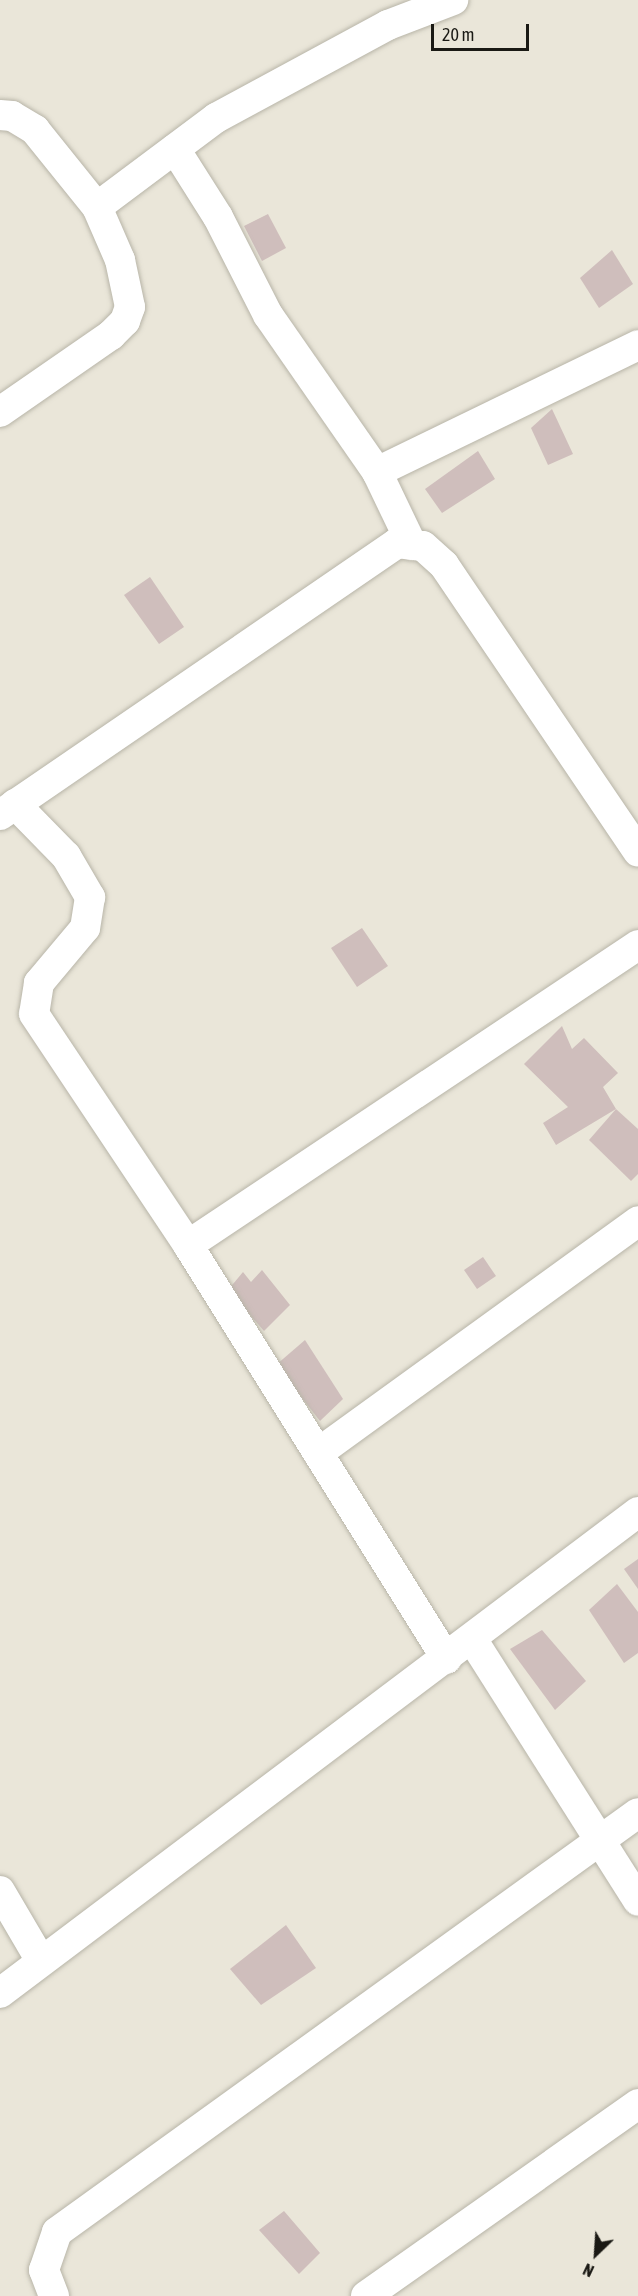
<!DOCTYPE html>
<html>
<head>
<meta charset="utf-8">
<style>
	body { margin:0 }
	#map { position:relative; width:638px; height:2296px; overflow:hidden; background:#eae6d9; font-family:"Asap Condensed",sans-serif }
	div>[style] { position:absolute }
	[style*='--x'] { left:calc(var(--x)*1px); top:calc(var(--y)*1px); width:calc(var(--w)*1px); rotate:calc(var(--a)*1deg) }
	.building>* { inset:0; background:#cfbebc }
	.roads { filter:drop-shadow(0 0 2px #b8b5a8) drop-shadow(0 0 2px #b8b5a8) }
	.minor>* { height:30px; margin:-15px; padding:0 15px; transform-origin:15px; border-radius:15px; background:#fff }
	span { translate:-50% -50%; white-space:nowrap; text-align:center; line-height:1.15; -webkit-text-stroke:4.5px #eae6d9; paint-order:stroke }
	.north { position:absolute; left:566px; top:2224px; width:60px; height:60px; -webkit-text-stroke:4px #eae6d9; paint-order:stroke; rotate:205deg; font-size:16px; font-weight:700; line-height:24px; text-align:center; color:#1a1914 }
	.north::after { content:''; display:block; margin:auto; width:21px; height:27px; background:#1a1914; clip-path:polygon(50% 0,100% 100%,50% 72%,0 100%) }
	.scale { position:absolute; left:431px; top:24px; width:98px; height:27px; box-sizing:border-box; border:3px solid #1a1914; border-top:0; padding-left:8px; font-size:18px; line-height:21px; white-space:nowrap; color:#1a1914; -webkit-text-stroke:4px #eae6d9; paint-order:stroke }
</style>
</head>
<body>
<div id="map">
	<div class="building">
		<i style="clip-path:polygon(268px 214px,286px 248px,262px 261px,244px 226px)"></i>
		<i style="clip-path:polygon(612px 250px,633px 284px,599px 308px,580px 278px)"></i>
		<i style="clip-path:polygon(552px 409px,573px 454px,548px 465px,531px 428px)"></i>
		<i style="clip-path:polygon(478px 451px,495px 479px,442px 513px,425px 489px)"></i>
		<i style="clip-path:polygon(150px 577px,184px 627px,159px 644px,124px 595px)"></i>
		<i style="clip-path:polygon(362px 928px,388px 966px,357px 987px,331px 948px)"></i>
		<i style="clip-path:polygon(562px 1026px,572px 1049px,584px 1038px,618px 1073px,603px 1087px,616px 1109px,556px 1145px,543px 1123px,568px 1107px,524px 1064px)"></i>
		<i style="clip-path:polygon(616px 1109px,638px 1129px,638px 1174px,631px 1181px,589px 1140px)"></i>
		<i style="clip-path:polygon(483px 1257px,496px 1276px,477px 1289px,464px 1270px)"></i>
		<i style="clip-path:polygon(262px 1270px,290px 1305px,264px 1331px,228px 1290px,243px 1272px,251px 1282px)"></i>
		<i style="clip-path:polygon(305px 1340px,343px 1399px,320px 1421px,276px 1365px)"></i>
		<i style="clip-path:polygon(638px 1559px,638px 1589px,624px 1569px)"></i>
		<i style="clip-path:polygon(617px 1584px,638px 1612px,638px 1653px,624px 1663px,589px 1610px)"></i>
		<i style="clip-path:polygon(542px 1630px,586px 1681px,555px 1710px,510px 1649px)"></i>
		<i style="clip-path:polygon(286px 1925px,316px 1968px,261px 2005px,230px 1969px)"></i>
		<i style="clip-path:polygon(284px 2211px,320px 2253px,299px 2274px,259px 2230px)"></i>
	</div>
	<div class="roads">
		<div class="minor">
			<i style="--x:0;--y:115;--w:12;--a:5"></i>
			<i style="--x:12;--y:116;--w:27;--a:31"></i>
			<i style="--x:35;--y:130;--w:99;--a:51.2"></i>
			<i style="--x:97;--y:207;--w:58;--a:66.5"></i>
			<i style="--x:120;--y:260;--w:48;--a:78"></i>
			<i style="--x:130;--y:307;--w:15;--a:110"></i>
			<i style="--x:125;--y:321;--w:20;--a:135"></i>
			<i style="--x:111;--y:335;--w:135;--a:145.3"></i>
			<i style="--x:175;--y:149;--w:80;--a:57.7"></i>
			<i style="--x:218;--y:217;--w:110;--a:63"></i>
			<i style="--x:268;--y:315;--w:191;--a:55.2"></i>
			<i style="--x:97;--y:207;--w:149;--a:-36.8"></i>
			<i style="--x:216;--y:118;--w:196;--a:-28.4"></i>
			<i style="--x:388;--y:25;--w:70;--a:-21"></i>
			<i style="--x:412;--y:545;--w:81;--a:-115.6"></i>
			<i style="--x:377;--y:472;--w:290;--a:-25.9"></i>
			<i style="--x:15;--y:804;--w:73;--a:45.6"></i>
			<i style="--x:66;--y:856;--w:48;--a:59.7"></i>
			<i style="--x:90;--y:897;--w:31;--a:99"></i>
			<i style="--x:85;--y:928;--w:72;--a:129.9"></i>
			<i style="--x:39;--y:983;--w:31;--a:99"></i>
			<i style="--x:34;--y:1014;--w:278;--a:56.3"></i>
			<i style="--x:188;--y:1245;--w:488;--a:58"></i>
			<i style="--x:0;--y:815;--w:481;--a:-34.4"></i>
			<i style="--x:397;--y:543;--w:26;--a:7"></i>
			<i style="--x:423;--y:546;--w:28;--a:42"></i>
			<i style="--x:444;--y:565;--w:346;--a:55.9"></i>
			<i style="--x:188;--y:1245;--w:541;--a:-33.69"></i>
			<i style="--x:318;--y:1453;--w:395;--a:-35.9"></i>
			<i style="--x:472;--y:1639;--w:310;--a:57.6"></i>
			<i style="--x:0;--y:1891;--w:81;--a:59.6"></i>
			<i style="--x:0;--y:1993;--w:799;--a:-37.01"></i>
			<i style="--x:54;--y:2296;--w:28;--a:-111"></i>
			<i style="--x:44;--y:2270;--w:40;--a:-71.1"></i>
			<i style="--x:57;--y:2232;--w:716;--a:-35.8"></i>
			<i style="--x:366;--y:2296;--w:333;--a:-35.2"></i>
		</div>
	</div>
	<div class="north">N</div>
	<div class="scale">20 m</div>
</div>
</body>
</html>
